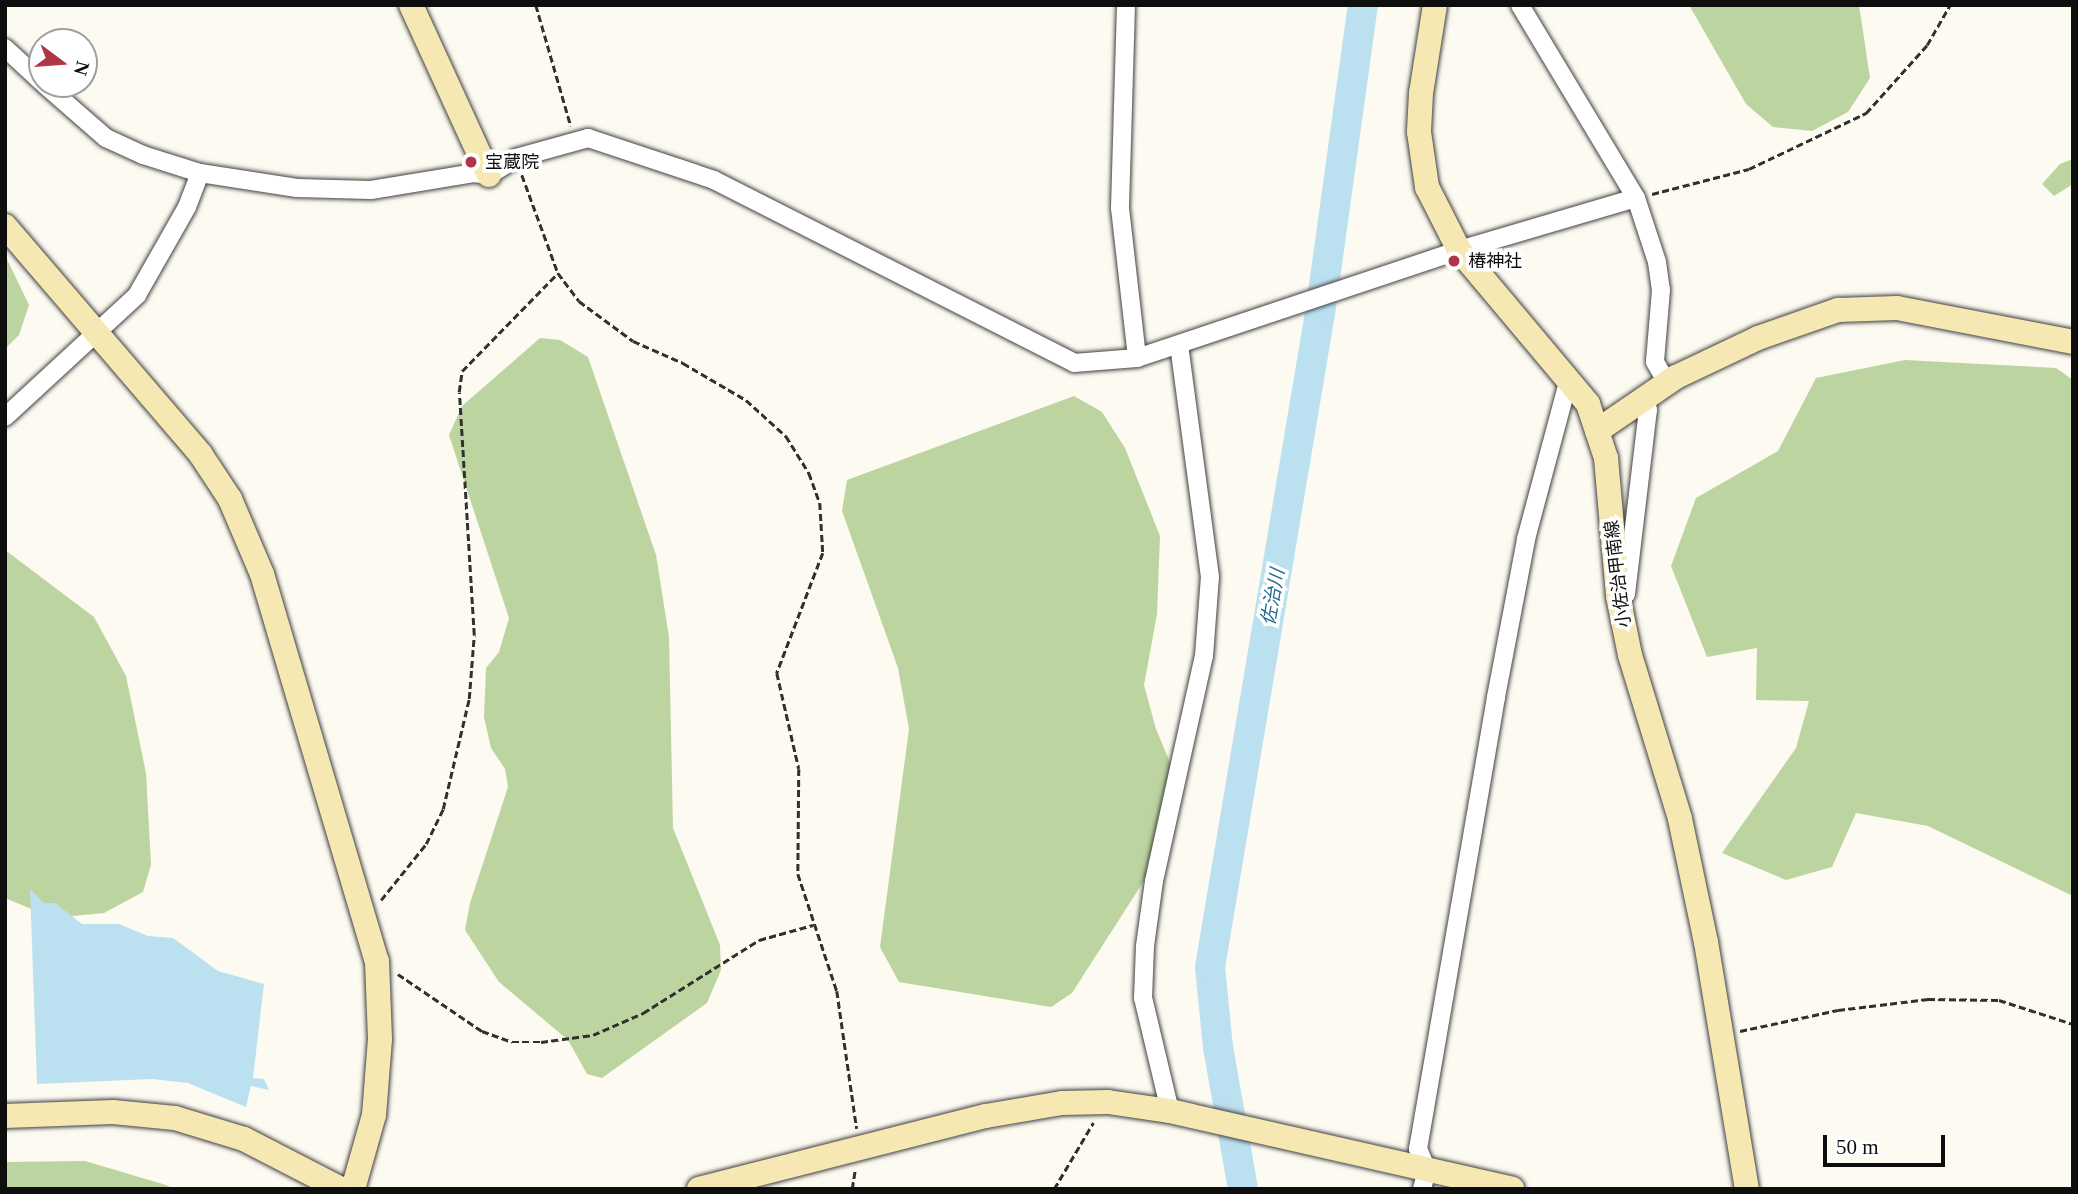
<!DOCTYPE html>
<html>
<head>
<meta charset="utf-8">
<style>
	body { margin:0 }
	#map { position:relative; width:2078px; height:1194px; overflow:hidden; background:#fdfaf1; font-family:"Times New Roman","Noto Sans JP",serif }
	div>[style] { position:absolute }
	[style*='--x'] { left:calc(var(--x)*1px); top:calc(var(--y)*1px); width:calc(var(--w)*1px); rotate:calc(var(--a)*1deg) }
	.forest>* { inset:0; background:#bcd49f }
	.water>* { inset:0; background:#bbe1f0 }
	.river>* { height:30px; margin:-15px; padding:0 15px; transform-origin:15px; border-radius:15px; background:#bbe1f0 }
	.path>* { height:2.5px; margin-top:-1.25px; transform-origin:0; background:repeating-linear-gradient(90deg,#303030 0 7px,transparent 0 10.5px) }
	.roads { filter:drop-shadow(0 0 2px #414141) drop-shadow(0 0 2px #414141) }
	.street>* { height:18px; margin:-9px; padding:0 9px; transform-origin:9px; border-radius:9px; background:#fff }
	.secondary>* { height:24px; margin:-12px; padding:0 12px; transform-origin:12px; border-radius:12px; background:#f6e8b3 }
	.dots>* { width:19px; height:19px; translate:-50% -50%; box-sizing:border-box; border:4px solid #fff; border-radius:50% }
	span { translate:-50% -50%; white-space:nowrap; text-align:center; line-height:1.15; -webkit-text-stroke:7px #fff; paint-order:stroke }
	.poi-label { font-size:18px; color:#0e0e0e }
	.left { translate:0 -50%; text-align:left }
	.street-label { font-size:18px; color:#0e0e0e }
	.water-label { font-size:19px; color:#256e93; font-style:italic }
	.frame { position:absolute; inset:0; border:7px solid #0e0e0e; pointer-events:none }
	.north { position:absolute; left:28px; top:28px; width:70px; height:70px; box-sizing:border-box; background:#fff; border:2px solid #9f9f9f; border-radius:50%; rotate:106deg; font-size:19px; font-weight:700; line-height:28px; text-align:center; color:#0e0e0e }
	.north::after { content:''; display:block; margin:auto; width:24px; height:32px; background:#b03548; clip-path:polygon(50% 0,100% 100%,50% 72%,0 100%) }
	.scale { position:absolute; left:1823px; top:1135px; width:122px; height:32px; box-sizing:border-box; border:4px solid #0e0e0e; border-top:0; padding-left:9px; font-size:21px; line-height:24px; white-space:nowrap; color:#0e0e0e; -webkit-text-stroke:5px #fff; paint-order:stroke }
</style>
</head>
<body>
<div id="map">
	<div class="forest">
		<i style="clip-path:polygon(1689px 5px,1859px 5px,1870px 78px,1848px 112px,1812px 131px,1773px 127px,1746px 104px)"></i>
		<i style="clip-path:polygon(2073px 159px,2073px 184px,2054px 196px,2042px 184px,2060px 164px)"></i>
		<i style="clip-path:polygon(5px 255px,29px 305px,19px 335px,5px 349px)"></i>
		<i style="clip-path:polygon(540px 338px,560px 340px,588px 357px,656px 555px,669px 637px,673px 828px,720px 945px,721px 970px,707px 1003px,602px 1078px,587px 1074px,568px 1040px,499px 982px,465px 930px,470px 903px,508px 787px,505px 769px,491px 748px,484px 717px,486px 668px,499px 652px,509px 618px,449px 435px,462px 406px)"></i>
		<i style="clip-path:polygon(1905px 360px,2056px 368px,2073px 380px,2073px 896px,1928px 826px,1856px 813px,1832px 867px,1786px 880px,1722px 853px,1796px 748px,1809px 701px,1756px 700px,1757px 648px,1707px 657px,1671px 566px,1696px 498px,1778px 451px,1816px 378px)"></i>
		<i style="clip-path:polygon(1074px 396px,1102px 412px,1125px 448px,1160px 536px,1157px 614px,1144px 685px,1156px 729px,1182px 791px,1174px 834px,1072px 993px,1051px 1007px,899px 982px,880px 947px,909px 729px,898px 668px,842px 511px,847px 480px)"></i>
		<i style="clip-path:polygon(5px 550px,94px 617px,126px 676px,146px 773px,151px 865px,143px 892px,104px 913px,53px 918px,5px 898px)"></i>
		<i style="clip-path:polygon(85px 1161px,166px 1185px,174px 1189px,5px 1189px,5px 1162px)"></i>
	</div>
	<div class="water">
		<i style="clip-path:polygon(30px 889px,44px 903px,55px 903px,82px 924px,119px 924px,148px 936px,173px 938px,218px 971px,264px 984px,253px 1078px,264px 1079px,269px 1090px,251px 1086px,246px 1107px,188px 1083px,152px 1079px,37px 1084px)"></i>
	</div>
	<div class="river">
		<i style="--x:1243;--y:1189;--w:144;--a:-100"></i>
		<i style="--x:1218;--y:1047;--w:80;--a:-95.7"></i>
		<i style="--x:1210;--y:967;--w:669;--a:-80.45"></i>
		<i style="--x:1321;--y:307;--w:305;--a:-82.1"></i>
	</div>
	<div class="path">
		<i style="--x:536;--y:5;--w:126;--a:73.9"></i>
		<i style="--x:522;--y:175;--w:104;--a:69.8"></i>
		<i style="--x:558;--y:273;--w:35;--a:53"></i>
		<i style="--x:579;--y:301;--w:67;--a:36.5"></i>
		<i style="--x:633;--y:341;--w:55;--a:23.7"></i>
		<i style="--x:683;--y:363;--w:73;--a:30.4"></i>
		<i style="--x:746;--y:400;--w:54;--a:42"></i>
		<i style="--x:786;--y:436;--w:44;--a:58.1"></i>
		<i style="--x:809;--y:473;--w:32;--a:70"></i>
		<i style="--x:820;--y:503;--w:50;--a:86.6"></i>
		<i style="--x:823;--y:553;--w:129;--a:111"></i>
		<i style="--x:777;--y:673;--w:98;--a:77.1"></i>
		<i style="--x:799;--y:769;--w:105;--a:90.5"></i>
		<i style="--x:798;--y:874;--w:123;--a:71.6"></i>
		<i style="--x:837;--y:991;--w:139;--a:81.8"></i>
		<i style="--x:1652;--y:194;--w:100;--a:-14.5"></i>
		<i style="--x:1749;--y:169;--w:130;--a:-25.6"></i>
		<i style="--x:1866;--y:113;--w:91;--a:-48.1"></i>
		<i style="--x:1927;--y:45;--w:46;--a:-60.1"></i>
		<i style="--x:381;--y:900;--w:72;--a:-51.2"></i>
		<i style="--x:426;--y:844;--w:39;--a:-64"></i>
		<i style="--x:443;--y:809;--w:113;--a:-76.7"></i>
		<i style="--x:469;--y:699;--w:64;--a:-85.5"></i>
		<i style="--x:474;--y:635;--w:243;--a:-93.5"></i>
		<i style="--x:459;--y:392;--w:21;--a:-82"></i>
		<i style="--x:462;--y:371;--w:137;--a:-45.6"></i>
		<i style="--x:398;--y:974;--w:102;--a:34.2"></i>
		<i style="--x:482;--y:1031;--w:32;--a:20"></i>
		<i style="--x:512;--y:1042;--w:29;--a:0"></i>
		<i style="--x:541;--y:1042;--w:52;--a:-7.7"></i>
		<i style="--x:593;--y:1035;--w:55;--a:-23.7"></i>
		<i style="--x:643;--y:1013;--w:137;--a:-32.2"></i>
		<i style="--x:759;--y:940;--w:56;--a:-15.5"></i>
		<i style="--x:1740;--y:1031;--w:100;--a:-12.1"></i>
		<i style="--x:1838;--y:1010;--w:91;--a:-7"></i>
		<i style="--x:1928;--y:999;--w:71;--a:0.8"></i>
		<i style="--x:1999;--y:1000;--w:78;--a:18"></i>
		<i style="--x:852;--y:1189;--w:19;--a:-81"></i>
		<i style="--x:1054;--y:1189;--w:77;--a:-59.4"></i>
	</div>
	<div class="roads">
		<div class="street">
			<i style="--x:1126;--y:5;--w:203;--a:91.7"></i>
			<i style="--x:1120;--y:208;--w:151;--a:83.5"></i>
			<i style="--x:1520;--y:5;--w:225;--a:59"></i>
			<i style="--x:1636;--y:198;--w:67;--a:71.8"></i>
			<i style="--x:1657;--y:262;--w:28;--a:82"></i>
			<i style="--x:1661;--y:290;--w:72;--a:94.8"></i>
			<i style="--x:1655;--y:362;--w:24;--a:60"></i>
			<i style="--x:5;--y:48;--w:50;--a:42.6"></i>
			<i style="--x:44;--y:84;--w:82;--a:41.1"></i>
			<i style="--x:106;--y:138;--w:41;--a:24.7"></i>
			<i style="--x:143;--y:155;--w:60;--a:17.5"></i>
			<i style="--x:200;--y:173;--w:98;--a:8.8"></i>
			<i style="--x:297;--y:188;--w:74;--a:1.5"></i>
			<i style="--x:371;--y:190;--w:104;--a:-9.4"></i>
			<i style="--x:474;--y:173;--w:15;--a:8"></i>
			<i style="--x:489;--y:175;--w:32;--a:-32"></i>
			<i style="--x:516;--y:158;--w:75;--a:-15.5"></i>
			<i style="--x:588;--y:138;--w:133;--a:18.4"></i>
			<i style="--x:714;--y:180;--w:404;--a:26.9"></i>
			<i style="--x:1074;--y:363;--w:63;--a:-4.5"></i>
			<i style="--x:1137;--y:358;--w:340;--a:-18.5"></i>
			<i style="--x:1459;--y:250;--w:184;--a:-16.4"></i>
			<i style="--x:5;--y:417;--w:180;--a:-42.7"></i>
			<i style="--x:137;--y:295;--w:101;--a:-60.4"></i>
			<i style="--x:187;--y:207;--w:36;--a:-69"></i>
			<i style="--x:1622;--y:595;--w:4;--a:-14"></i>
			<i style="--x:1626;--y:594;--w:185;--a:-83.2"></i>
			<i style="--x:1648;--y:410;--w:13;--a:-103"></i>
			<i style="--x:1170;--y:1111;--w:116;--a:-103.4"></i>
			<i style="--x:1143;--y:998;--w:52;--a:-87.8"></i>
			<i style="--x:1145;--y:946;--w:66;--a:-82.1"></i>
			<i style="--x:1154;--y:881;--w:230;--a:-77.5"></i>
			<i style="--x:1204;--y:656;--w:79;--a:-85.7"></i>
			<i style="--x:1210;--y:577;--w:234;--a:-97.6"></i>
			<i style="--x:1422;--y:1189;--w:20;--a:-75"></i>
			<i style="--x:1427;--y:1170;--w:23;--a:-113"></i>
			<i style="--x:1418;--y:1149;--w:459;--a:-80.2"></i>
			<i style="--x:1496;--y:697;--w:161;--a:-79.2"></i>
			<i style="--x:1526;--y:539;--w:167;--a:-75"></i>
		</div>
		<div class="secondary">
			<i style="--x:411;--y:5;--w:187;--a:65.4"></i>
			<i style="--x:1435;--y:5;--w:89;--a:99"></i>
			<i style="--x:1421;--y:93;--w:39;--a:93"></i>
			<i style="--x:1419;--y:132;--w:56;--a:81.7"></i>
			<i style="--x:1427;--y:187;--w:71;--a:63.1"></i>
			<i style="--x:1459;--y:250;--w:201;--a:50"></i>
			<i style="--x:1588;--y:404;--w:57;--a:71.6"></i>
			<i style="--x:1606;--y:458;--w:139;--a:85"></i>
			<i style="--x:1618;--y:596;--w:60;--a:78.5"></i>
			<i style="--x:1630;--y:655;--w:171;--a:73"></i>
			<i style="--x:1680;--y:819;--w:126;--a:78.1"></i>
			<i style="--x:1706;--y:942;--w:250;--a:80.6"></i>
			<i style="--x:5;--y:226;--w:301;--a:49.4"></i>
			<i style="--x:201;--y:455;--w:53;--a:56.6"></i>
			<i style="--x:230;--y:499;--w:82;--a:66.9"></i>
			<i style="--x:262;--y:574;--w:404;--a:73.5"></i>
			<i style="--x:377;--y:961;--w:78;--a:87.8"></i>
			<i style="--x:380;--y:1039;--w:76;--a:94.5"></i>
			<i style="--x:374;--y:1115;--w:77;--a:105.8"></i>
			<i style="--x:1597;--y:431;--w:96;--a:-34.4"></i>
			<i style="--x:1676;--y:377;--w:91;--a:-25.4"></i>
			<i style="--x:1758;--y:338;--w:85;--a:-19.3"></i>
			<i style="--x:1838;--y:310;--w:59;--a:-1.9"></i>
			<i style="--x:1897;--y:308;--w:179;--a:10.9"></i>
			<i style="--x:5;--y:1116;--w:108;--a:-2.1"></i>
			<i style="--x:113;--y:1112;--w:62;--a:5.5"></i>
			<i style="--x:175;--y:1118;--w:72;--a:16.9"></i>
			<i style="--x:244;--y:1139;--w:109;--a:27.3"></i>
			<i style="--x:699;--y:1189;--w:296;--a:-14.3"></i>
			<i style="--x:986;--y:1116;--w:77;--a:-9.7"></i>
			<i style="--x:1062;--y:1103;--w:46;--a:-1.2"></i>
			<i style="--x:1108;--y:1102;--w:63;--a:8.3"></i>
			<i style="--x:1170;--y:1111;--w:351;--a:12.8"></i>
		</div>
	</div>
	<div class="dots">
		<i style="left:471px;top:162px;background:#b03548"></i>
		<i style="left:1454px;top:261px;background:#b03548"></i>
	</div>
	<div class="poi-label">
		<span class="left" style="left:485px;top:162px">宝蔵院</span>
		<span class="left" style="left:1468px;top:261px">椿神社</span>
	</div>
	<div class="street-label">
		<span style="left:1618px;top:574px;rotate:-97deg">小佐治甲南線</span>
	</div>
	<div class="water-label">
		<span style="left:1273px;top:597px;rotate:-80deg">佐治川</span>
	</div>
	<div class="frame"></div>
	<div class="north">N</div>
	<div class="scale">50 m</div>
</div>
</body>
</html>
